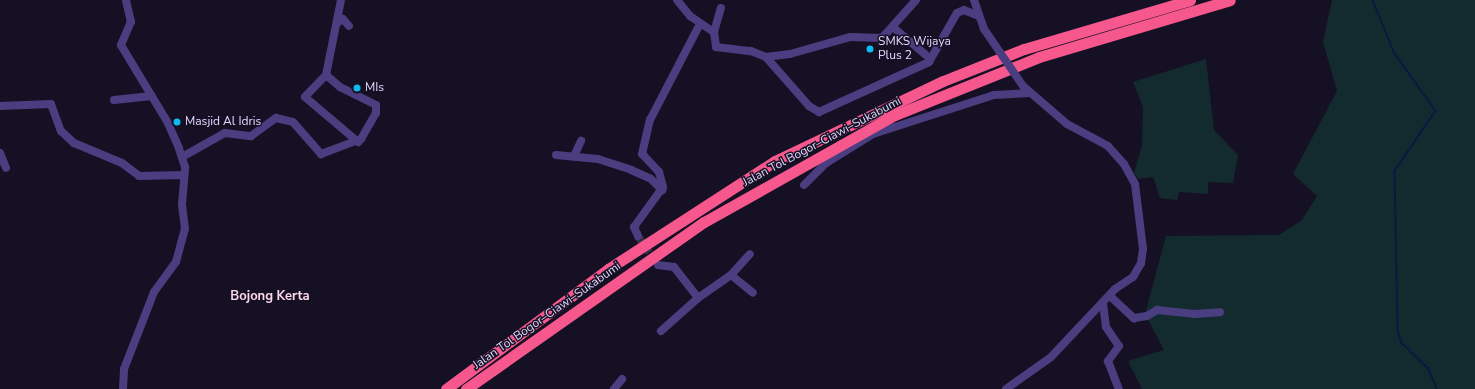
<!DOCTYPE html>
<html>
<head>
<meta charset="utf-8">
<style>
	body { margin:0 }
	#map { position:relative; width:1475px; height:389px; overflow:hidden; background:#161024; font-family:"Nunito Sans",sans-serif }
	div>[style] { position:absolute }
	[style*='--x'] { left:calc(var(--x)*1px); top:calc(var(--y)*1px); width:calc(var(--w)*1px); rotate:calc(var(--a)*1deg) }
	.green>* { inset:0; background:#132b2e }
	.stream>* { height:1.5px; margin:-0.75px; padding:0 0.75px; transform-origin:0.75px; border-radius:0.75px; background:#0d1841 }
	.minor-tunnel>* { height:8px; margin-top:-4px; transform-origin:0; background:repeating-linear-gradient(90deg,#342e45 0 8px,transparent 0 12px) }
	.minor>* { height:8px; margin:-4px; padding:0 4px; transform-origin:4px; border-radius:4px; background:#4a3e81 }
	.highway>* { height:11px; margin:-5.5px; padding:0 5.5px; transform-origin:5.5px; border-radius:5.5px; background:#f6578d }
	.minor-bridge>* { height:8px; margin:-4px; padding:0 4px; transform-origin:4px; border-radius:4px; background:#4a3e81 }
	.dots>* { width:11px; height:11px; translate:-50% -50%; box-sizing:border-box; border:2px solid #161024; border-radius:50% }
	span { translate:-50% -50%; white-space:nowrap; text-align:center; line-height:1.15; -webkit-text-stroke:3px #161024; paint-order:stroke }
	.poi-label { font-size:12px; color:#e0d6fd }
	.left { translate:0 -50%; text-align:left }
	.street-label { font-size:12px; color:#e0d6fd }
	.neighbourhood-label { font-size:13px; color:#fdd8ea; font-weight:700 }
</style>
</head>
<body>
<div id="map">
	<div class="green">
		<i style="clip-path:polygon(1332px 0,1475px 0,1475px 389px,1142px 389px,1128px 361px,1164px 350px,1145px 314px,1166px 236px,1279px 235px,1302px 220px,1317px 196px,1293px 174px,1337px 91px,1323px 42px)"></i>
		<i style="clip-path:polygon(1206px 59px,1214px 130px,1238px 155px,1233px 183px,1208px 182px,1208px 194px,1179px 192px,1177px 200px,1160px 198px,1153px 177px,1138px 179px,1134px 173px,1142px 146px,1143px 107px,1133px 82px)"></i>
	</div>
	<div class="stream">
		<i style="--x:1373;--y:0;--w:56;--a:68"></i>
		<i style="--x:1394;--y:52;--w:72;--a:54.6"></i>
		<i style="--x:1436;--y:111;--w:73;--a:124.3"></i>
		<i style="--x:1395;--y:171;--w:160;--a:88.9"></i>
		<i style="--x:1398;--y:331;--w:13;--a:72"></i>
		<i style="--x:1402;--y:343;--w:37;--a:44"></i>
		<i style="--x:1429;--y:369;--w:22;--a:68"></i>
	</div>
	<div class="minor-tunnel">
		<i style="--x:638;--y:236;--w:30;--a:56"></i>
	</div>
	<div class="minor">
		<i style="--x:677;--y:0;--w:21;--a:51"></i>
		<i style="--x:690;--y:16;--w:29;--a:34"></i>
		<i style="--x:714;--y:32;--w:15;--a:82"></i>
		<i style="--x:716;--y:47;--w:35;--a:7"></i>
		<i style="--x:751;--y:51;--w:16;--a:22"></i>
		<i style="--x:766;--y:57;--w:65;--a:48.7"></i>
		<i style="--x:809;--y:106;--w:12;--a:31"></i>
		<i style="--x:819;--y:112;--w:121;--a:-24.4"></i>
		<i style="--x:929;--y:62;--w:56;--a:-60.3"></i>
		<i style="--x:957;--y:13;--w:8;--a:-23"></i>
		<i style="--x:964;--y:10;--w:16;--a:22"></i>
		<i style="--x:974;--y:0;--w:31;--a:71"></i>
		<i style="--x:337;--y:23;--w:7;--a:-34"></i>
		<i style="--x:343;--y:19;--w:9;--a:49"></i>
		<i style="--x:894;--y:28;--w:42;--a:40.2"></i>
		<i style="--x:714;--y:32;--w:25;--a:-74"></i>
		<i style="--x:766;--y:57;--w:24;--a:-7"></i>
		<i style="--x:790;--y:54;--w:62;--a:-15.8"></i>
		<i style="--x:850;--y:37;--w:32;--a:2"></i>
		<i style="--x:882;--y:38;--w:51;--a:-48.2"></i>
		<i style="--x:326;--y:75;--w:30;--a:134"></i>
		<i style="--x:305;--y:97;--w:70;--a:40.3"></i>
		<i style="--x:114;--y:100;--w:38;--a:-6"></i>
		<i style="--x:0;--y:106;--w:51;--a:-2.2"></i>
		<i style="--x:51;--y:104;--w:29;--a:70"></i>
		<i style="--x:61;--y:131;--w:18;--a:43"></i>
		<i style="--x:74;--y:143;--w:52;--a:22.6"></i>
		<i style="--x:122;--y:163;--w:21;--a:37"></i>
		<i style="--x:139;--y:176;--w:45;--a:-1.3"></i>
		<i style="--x:0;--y:153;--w:16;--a:68"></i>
		<i style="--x:556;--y:155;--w:42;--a:5.4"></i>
		<i style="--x:598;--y:159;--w:35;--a:18"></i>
		<i style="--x:631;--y:170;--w:22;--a:24"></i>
		<i style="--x:651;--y:179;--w:16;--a:45"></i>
		<i style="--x:574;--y:156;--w:17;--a:-65"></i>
		<i style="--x:182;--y:157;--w:49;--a:-29.2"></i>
		<i style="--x:225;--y:133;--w:26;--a:7"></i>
		<i style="--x:251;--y:136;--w:31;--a:-36"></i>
		<i style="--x:276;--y:118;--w:17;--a:13"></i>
		<i style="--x:293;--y:122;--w:43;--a:48.8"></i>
		<i style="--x:321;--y:154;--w:43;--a:-20.6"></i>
		<i style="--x:361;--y:139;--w:30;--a:-60"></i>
		<i style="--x:376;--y:113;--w:8;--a:-90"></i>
		<i style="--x:376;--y:105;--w:40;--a:-153.4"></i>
		<i style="--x:340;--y:87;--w:18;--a:-139"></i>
		<i style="--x:326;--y:75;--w:76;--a:-78.7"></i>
		<i style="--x:804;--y:185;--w:31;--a:-45"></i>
		<i style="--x:826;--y:163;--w:55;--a:-31.7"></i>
		<i style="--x:873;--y:134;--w:127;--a:-17.9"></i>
		<i style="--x:994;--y:95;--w:36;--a:-3"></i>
		<i style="--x:638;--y:236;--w:10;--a:-114"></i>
		<i style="--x:634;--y:227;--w:49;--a:-54.1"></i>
		<i style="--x:663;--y:187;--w:16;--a:-105"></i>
		<i style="--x:659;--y:172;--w:25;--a:-133"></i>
		<i style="--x:642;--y:154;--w:35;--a:-77"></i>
		<i style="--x:650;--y:120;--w:108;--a:-62.5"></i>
		<i style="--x:658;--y:265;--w:16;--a:7"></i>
		<i style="--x:674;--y:267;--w:39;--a:52"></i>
		<i style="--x:731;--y:275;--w:28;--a:39"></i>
		<i style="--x:1110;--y:296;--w:33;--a:43"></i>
		<i style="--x:1134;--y:318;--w:13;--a:-9"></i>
		<i style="--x:1147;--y:316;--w:12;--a:-31"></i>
		<i style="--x:1157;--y:310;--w:37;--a:6"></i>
		<i style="--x:1194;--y:314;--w:26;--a:-4"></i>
		<i style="--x:1103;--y:303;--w:24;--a:83"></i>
		<i style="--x:1106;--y:327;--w:23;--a:56"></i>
		<i style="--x:1119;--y:346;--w:19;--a:126"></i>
		<i style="--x:1108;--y:361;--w:30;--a:69"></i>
		<i style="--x:661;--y:331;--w:50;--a:-41.7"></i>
		<i style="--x:698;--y:298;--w:40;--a:-34.9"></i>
		<i style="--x:731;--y:275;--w:28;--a:-48"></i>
		<i style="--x:123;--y:389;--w:20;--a:-87"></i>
		<i style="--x:124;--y:369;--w:83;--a:-68.7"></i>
		<i style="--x:154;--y:292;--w:37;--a:-54"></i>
		<i style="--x:176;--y:262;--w:34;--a:-75"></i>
		<i style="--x:185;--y:229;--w:25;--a:-97"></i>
		<i style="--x:182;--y:204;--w:37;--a:-85"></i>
		<i style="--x:185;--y:167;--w:20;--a:-108"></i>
		<i style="--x:179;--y:148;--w:27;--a:-114"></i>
		<i style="--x:168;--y:123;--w:91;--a:-121.1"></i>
		<i style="--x:121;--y:45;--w:25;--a:-67"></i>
		<i style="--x:131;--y:22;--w:23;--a:-103"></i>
		<i style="--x:614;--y:389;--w:13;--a:-51"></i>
		<i style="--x:1006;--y:389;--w:55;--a:-35.4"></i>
		<i style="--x:1051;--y:357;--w:93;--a:-46.7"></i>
		<i style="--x:1115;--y:289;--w:22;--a:-34"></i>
		<i style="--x:1133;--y:277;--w:16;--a:-60"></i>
		<i style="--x:1141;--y:263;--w:14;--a:-82"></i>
		<i style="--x:1143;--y:249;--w:65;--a:-97"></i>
		<i style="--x:1135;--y:184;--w:23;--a:-119"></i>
		<i style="--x:1124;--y:164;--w:24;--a:-132"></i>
		<i style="--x:1108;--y:146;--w:47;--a:-151.8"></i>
		<i style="--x:1067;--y:124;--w:58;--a:-139.2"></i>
	</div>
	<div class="highway">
		<i style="--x:446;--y:389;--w:202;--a:-36.5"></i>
		<i style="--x:608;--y:269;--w:199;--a:-32.9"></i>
		<i style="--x:775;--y:161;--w:186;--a:-25.5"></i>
		<i style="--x:943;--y:81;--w:87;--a:-21.6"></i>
		<i style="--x:1024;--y:49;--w:173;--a:-16.4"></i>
		<i style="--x:466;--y:389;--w:291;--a:-35.1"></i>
		<i style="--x:704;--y:222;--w:219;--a:-29.3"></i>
		<i style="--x:895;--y:115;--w:155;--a:-21.9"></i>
		<i style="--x:1039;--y:57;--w:199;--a:-16.6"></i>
	</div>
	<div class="minor-bridge">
		<i style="--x:984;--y:29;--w:69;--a:55.6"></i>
	</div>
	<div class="dots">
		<i style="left:870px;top:49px;background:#0dbaf1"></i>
		<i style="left:357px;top:88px;background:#0dbaf1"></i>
		<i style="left:177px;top:122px;background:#0dbaf1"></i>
	</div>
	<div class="poi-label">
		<span class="left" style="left:878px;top:49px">SMKS Wijaya<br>Plus 2</span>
		<span class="left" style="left:365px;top:88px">MIs</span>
		<span class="left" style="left:185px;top:122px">Masjid Al Idris</span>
	</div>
	<div class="street-label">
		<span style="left:822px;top:142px;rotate:-28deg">Jalan Tol Bogor–Ciawi–Sukabumi</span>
		<span style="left:547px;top:316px;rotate:-35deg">Jalan Tol Bogor–Ciawi–Sukabumi</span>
	</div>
	<div class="neighbourhood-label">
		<span style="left:270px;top:296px">Bojong Kerta</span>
	</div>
</div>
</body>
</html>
